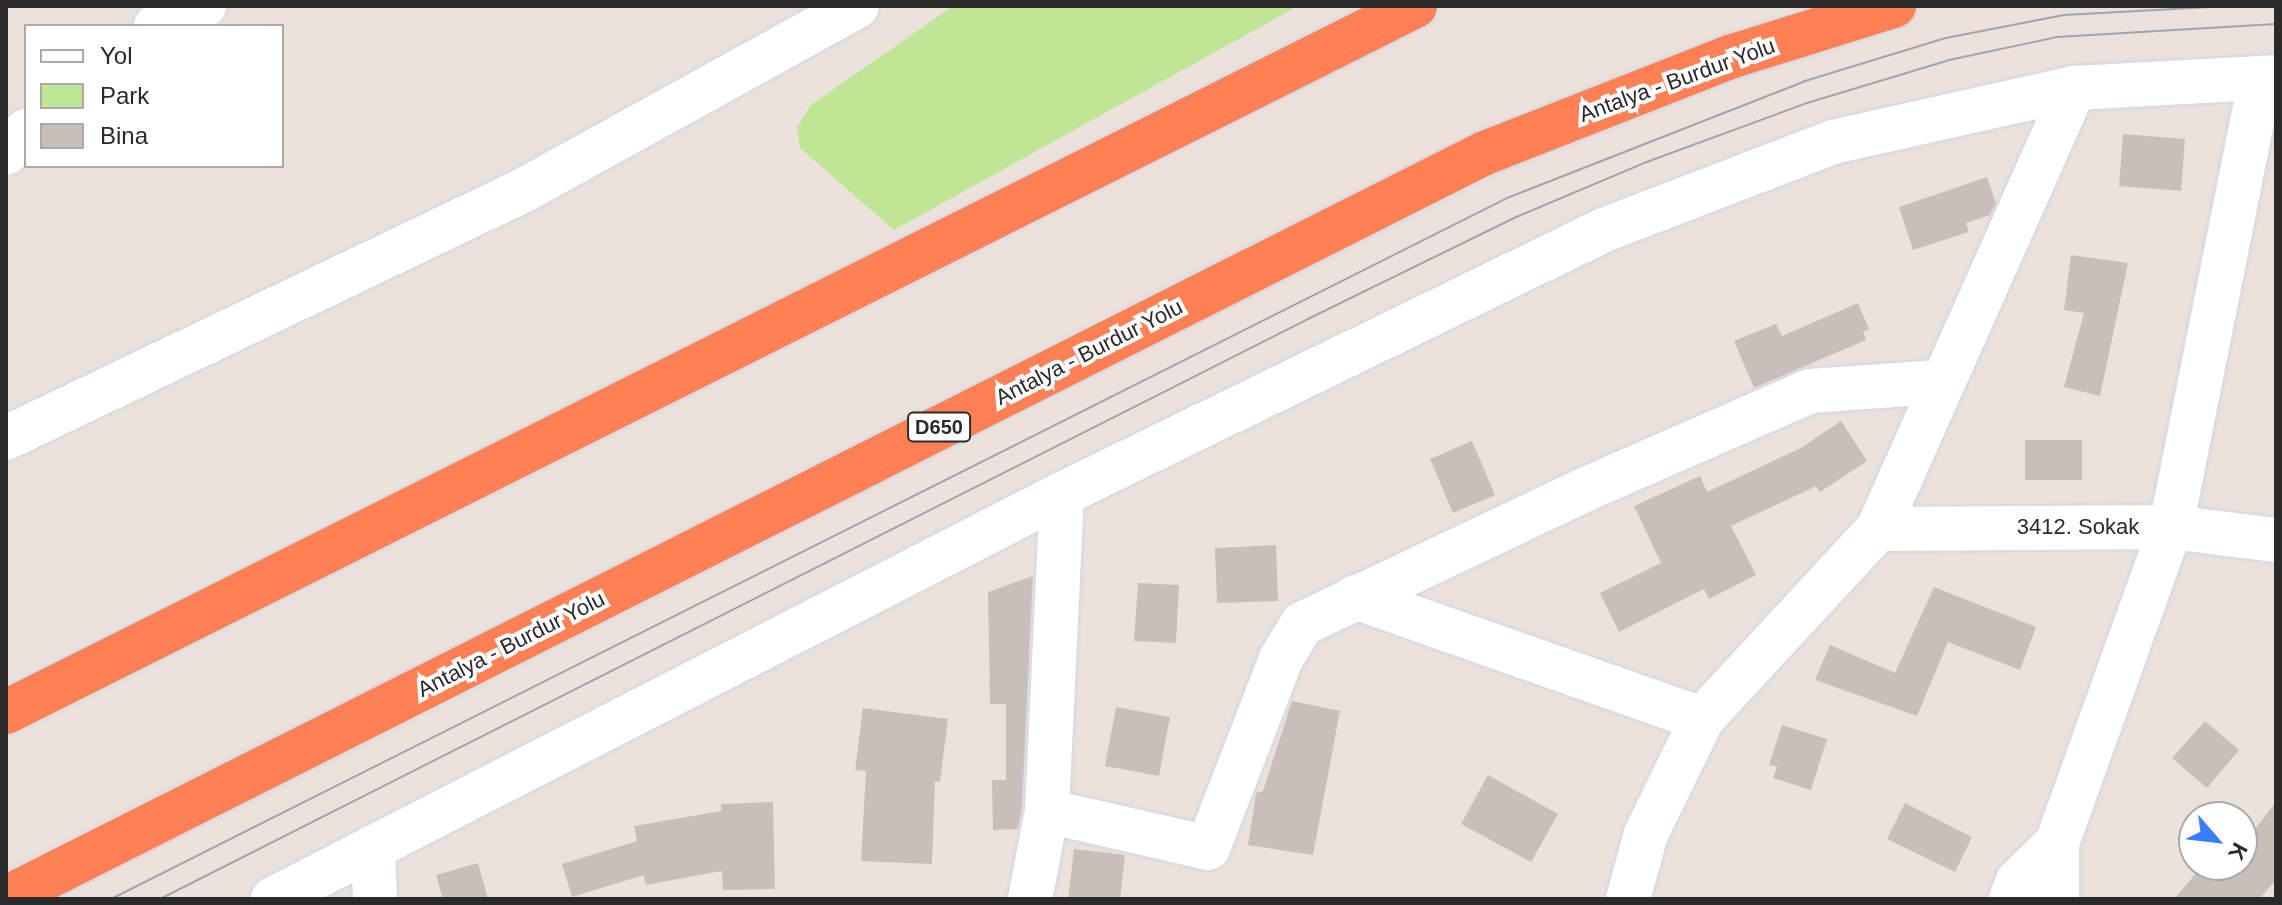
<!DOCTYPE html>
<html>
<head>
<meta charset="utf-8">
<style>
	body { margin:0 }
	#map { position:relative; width:2282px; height:905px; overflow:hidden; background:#ede2db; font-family:Helvetica,sans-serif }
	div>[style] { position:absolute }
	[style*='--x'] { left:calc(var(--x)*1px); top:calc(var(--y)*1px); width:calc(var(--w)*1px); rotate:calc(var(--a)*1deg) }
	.green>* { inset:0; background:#bee695 }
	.building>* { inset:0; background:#c8bfbb }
	.roads { filter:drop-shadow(0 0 2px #d0d7e4) drop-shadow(0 0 2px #d0d7e4) }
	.minor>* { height:44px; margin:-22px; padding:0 22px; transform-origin:22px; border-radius:22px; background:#fff }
	.highway>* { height:44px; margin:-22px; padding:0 22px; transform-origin:22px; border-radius:22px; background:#ff8054 }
	.tram>* { height:2px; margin:-1px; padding:0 1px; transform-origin:1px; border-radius:1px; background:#9da5b5 }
	span { translate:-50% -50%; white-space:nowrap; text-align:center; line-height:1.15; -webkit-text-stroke:8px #fff; paint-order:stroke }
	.shield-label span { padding:2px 6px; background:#fff; border:2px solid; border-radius:6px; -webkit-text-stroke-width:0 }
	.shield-label { font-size:20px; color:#2a2a2a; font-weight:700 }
	.street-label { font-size:22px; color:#2a2a2a }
	.frame { position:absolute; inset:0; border:8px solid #2a2a2a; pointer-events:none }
	.legend { position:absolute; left:24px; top:24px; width:260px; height:144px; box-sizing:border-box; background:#fff; border:2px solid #aaa; margin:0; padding:10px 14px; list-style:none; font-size:24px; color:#2a2a2a }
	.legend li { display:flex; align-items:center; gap:16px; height:40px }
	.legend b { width:40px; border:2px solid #aaa }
	.north { position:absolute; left:2178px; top:801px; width:80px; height:80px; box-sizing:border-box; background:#fff; border:2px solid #aaa; border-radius:50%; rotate:118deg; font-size:22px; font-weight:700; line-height:32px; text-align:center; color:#2a2a2a }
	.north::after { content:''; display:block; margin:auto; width:28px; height:36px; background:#367eff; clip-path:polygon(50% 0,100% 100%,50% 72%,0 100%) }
</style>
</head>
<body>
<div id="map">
	<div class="green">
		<i style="clip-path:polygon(953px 6px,1298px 6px,894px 230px,800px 148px,797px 127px,811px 105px)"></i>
	</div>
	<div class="building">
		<i style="clip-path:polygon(2123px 134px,2185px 139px,2181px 191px,2119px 186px)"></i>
		<i style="clip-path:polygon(1987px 177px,1996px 203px,1990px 215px,1966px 223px,1969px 232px,1913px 250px,1899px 207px)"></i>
		<i style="clip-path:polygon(2071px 255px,2128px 263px,2100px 396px,2064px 387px,2084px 313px,2064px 310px)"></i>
		<i style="clip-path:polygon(1858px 303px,1869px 329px,1863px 332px,1866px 340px,1754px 388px,1734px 341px,1776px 324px,1782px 336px)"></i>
		<i style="clip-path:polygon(1841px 421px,1867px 461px,1820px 492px,1816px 486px,1731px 526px,1756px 575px,1709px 599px,1704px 589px,1619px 632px,1600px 593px,1661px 563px,1634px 506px,1700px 476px,1707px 492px,1801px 448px)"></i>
		<i style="clip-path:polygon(2025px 440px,2082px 440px,2082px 480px,2025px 480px)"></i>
		<i style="clip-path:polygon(1472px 441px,1495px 495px,1453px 513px,1430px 459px)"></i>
		<i style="clip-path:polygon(1276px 545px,1278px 601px,1217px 603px,1215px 548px)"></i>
		<i style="clip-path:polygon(1033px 576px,1022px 808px,1018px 829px,993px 830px,992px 780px,1006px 780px,1006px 704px,990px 704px,988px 592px)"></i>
		<i style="clip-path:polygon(1138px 583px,1179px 585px,1176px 643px,1134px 641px)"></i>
		<i style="clip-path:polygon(1934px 587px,2036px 627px,2020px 670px,1948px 642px,1917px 716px,1815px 680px,1830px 645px,1895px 673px)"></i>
		<i style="clip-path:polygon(1292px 701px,1340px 711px,1313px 855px,1248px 845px,1256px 793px,1263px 791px)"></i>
		<i style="clip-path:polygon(1116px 707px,1170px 717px,1159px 776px,1105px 766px)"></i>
		<i style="clip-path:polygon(863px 708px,948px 719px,940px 782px,935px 781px,932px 864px,861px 861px,866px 771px,855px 770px)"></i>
		<i style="clip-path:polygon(2205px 721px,2239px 750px,2207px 788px,2172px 758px)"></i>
		<i style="clip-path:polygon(1782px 725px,1827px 739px,1811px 790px,1773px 778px,1777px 767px,1769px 765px)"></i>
		<i style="clip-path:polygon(1488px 775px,1558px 814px,1531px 862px,1461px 824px)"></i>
		<i style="clip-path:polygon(773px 802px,775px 889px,723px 890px,722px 871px,645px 885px,644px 875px,572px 897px,562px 864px,637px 841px,634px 826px,721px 811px,721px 804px)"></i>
		<i style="clip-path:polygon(2276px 802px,2276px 880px,2259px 899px,2174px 899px,2203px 865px,2242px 865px,2242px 846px)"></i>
		<i style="clip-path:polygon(1905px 803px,1972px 837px,1955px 872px,1887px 839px)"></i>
		<i style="clip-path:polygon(1074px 849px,1125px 855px,1120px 899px,1068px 899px)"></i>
		<i style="clip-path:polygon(478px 863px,488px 899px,443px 899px,436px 875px)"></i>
	</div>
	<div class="roads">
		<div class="minor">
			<i style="--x:156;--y:26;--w:52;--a:-22.6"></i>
			<i style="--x:6;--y:153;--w:30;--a:-48"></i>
			<i style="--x:6;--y:438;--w:574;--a:-25.58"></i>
			<i style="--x:524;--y:190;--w:380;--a:-28.9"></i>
			<i style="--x:1878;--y:529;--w:293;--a:-0.4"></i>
			<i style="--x:2171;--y:527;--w:106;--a:7.1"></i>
			<i style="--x:1355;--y:597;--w:368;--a:19.4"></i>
			<i style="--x:1047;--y:811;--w:165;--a:12.9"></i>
			<i style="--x:1208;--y:848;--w:203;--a:-68.9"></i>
			<i style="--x:1281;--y:659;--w:41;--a:-59"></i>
			<i style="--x:1302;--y:624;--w:314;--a:-25.4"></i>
			<i style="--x:1586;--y:489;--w:244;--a:-23.6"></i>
			<i style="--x:1810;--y:391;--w:130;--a:-4"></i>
			<i style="--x:2057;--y:843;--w:336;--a:-70.2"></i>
			<i style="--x:2171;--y:527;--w:458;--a:-78.7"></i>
			<i style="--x:373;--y:847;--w:52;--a:87.8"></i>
			<i style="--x:273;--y:899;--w:887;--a:-27.17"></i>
			<i style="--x:1062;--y:494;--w:603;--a:-25.97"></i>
			<i style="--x:1604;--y:230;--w:245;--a:-21"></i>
			<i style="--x:1833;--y:142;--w:247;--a:-12.6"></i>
			<i style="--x:2074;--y:88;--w:202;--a:-3.1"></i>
			<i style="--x:1030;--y:899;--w:90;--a:-79.1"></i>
			<i style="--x:1047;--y:811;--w:317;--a:-87.3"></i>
			<i style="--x:1628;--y:899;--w:67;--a:-74.5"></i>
			<i style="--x:1646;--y:834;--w:128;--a:-64"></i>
			<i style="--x:1702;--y:719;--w:259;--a:-47.2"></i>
			<i style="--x:1878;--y:529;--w:483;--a:-66"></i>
			<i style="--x:2011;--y:899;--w:19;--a:-69"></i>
			<i style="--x:2018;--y:881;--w:54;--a:-44.3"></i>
			<i style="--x:2057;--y:843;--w:56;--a:90"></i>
		</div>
		<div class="highway">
			<i style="--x:6;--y:712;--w:1576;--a:-26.61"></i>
			<i style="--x:6;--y:898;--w:1656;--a:-26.74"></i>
			<i style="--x:1485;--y:153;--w:263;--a:-21.4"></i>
			<i style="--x:1730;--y:57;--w:172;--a:-17.3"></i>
		</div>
	</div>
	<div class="tram">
		<i style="--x:111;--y:899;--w:1562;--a:-26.66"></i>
		<i style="--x:1507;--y:198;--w:320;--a:-21.4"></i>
		<i style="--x:1805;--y:81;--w:147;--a:-17"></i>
		<i style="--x:1946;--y:38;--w:120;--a:-11"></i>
		<i style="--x:2064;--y:15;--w:165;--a:-3.1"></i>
		<i style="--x:160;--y:899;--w:1286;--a:-26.8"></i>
		<i style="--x:1308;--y:319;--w:229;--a:-26.1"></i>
		<i style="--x:1514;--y:218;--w:141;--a:-22.9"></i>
		<i style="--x:1644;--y:163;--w:174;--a:-20.2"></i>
		<i style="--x:1807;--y:103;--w:148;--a:-16.8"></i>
		<i style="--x:1949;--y:60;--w:110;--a:-12"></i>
		<i style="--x:2057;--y:37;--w:219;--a:-3.4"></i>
	</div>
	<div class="shield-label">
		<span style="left:939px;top:427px">D650</span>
	</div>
	<div class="street-label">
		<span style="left:1677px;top:80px;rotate:-20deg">Antalya - Burdur Yolu</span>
		<span style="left:1089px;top:352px;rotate:-27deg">Antalya - Burdur Yolu</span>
		<span style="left:2078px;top:527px">3412. Sokak</span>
		<span style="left:511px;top:644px;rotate:-27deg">Antalya - Burdur Yolu</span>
	</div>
	<div class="frame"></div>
	<ul class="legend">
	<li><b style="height:10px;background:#fff"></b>Yol</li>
	<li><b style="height:22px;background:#bee695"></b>Park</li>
	<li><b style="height:22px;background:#c8bfbb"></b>Bina</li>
	</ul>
	<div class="north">K</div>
</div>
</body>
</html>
